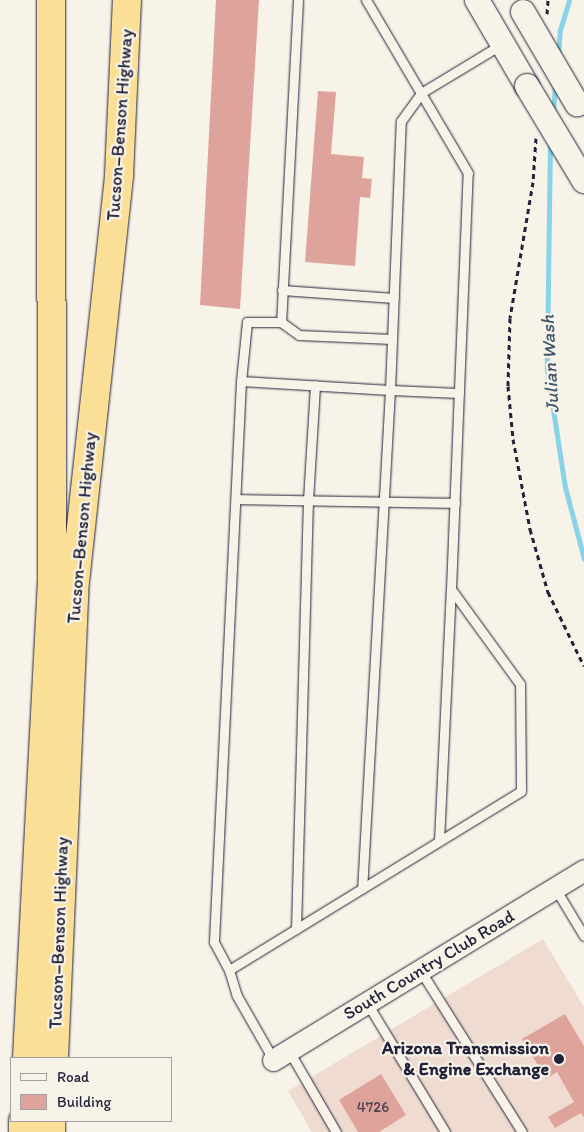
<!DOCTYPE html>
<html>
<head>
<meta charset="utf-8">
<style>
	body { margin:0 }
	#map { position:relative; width:584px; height:1132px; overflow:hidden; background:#f7f3e8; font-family:Itim,sans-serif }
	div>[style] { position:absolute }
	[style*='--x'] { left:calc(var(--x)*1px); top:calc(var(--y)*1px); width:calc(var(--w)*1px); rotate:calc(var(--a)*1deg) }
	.built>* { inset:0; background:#f0dbd1 }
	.stream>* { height:5px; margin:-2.5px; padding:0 2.5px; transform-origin:2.5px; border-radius:2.5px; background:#88d3e8 }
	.building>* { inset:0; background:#dea49c }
	.path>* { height:3px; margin-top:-1.5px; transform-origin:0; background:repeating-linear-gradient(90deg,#22223b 0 5px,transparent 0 9px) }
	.roads { filter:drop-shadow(0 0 1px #22223b) drop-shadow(0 0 1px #22223b) }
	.service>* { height:9px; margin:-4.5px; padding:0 4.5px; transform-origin:4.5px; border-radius:4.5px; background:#f7f3e8 }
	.tertiary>* { height:21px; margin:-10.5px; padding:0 10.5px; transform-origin:10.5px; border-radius:10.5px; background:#f7f3e8 }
	.secondary>* { height:24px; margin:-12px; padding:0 12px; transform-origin:12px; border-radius:12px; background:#f7f3e8 }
	.motorway>* { height:28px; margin:-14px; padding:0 14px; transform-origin:14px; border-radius:14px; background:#fbdf96 }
	.bridges { filter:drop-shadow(0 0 1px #22223b) drop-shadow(0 0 1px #22223b) }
	.secondary-bridge>* { height:24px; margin:-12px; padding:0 12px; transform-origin:12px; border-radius:12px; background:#f7f3e8 }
	.dots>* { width:14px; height:14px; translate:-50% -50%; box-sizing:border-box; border:2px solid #f7f3e8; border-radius:50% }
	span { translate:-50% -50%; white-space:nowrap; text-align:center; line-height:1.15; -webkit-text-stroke:4.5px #f7f3e8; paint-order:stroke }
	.number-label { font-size:15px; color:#514253 }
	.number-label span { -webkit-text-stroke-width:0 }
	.street-label { font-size:18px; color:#22223b }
	.poi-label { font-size:18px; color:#22223b; font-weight:700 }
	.right { translate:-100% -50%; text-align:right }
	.water-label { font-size:19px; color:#41576f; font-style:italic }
	.legend { position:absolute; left:10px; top:1057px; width:162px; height:65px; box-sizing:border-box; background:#f7f3e8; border:1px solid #a29fa3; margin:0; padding:6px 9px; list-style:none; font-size:15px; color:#22223b }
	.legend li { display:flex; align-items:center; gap:10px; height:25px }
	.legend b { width:25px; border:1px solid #a29fa3 }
</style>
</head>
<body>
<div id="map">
	<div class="built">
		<i style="clip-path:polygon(543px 939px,584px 1007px,584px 1132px,312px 1132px,288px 1091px)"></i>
	</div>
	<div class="stream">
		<i style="--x:558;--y:56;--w:26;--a:-86"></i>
		<i style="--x:560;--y:30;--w:31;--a:-73"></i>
		<i style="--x:553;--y:113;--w:29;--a:-86"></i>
		<i style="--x:550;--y:141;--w:229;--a:90.8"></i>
		<i style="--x:547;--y:370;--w:118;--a:81.3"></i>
		<i style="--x:565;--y:487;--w:74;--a:75.2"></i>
	</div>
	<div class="building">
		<i style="clip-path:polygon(216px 0,259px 0,240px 309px,200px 305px)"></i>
		<i style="clip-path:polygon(318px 91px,336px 92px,331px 154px,364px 157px,362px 178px,372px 179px,370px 198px,360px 197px,355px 266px,305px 262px)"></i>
		<i style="clip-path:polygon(565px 1014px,584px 1046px,584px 1118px,581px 1113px,555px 1128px,548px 1117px,574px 1102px,557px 1072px,546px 1079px,522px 1039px)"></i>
		<i style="clip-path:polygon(381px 1074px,406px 1115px,379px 1132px,358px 1132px,339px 1100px)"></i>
	</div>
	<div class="path">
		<i style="--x:547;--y:14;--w:14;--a:-86"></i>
		<i style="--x:536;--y:138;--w:44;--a:93.9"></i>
		<i style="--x:533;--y:182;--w:138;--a:99.6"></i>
		<i style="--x:510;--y:318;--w:68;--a:91.7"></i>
		<i style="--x:508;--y:386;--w:53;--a:84.6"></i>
		<i style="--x:513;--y:439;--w:92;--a:79.3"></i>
		<i style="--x:530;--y:529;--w:66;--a:74.1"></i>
		<i style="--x:548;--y:592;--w:82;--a:64.1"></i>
	</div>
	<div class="roads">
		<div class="service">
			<i style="--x:298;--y:0;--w:322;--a:93"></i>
			<i style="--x:281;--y:322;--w:34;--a:180"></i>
			<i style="--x:247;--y:322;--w:59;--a:95.8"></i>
			<i style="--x:241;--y:381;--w:562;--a:92.76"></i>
			<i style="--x:214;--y:942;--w:32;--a:62"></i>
			<i style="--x:229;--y:970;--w:342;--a:-31.5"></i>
			<i style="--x:521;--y:791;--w:107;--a:-90.5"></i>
			<i style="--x:520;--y:684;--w:117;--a:-126"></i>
			<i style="--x:451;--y:589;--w:416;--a:-87.7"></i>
			<i style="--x:468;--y:173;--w:201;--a:-120.5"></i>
			<i style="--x:282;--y:290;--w:112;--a:4.1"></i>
			<i style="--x:281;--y:322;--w:22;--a:36"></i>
			<i style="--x:299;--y:335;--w:93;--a:2.5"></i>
			<i style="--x:241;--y:381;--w:149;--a:3.5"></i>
			<i style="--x:390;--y:390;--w:499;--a:93.2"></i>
			<i style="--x:459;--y:393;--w:69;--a:-177.5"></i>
			<i style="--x:390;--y:390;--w:269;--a:-87.7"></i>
			<i style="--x:401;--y:121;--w:34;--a:-54"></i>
			<i style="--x:421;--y:93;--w:95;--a:-31.2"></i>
			<i style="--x:236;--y:499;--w:219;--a:1"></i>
			<i style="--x:439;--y:841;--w:252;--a:-87.3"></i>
			<i style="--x:555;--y:888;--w:56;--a:58.9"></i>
			<i style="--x:296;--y:929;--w:429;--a:-88.4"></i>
			<i style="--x:308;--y:500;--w:115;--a:-86.5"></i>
			<i style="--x:229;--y:970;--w:27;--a:73"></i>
			<i style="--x:237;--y:996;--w:73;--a:60.3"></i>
			<i style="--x:420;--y:970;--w:191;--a:57.8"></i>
			<i style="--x:367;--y:1003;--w:151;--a:58.8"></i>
			<i style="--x:289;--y:1051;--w:94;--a:59.9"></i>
		</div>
		<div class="tertiary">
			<i style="--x:273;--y:1060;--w:364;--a:-31.4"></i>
		</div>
		<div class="secondary">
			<i style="--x:477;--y:0;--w:99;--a:59.8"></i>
		</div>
		<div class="motorway">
			<i style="--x:27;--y:1058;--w:477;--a:-87"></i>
			<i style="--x:52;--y:582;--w:582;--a:-90.1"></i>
			<i style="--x:54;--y:1058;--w:467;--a:-87.5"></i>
			<i style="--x:74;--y:591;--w:418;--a:-83.8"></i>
			<i style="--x:119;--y:175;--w:175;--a:-87.4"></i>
			<i style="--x:23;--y:1132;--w:11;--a:-90"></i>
			<i style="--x:51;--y:1132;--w:11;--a:-90"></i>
		</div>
	</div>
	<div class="bridges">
		<div class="secondary-bridge">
			<i style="--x:523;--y:12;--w:107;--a:59.6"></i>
			<i style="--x:527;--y:86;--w:111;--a:59"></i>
		</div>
	</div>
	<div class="dots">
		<i style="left:559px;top:1059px;background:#22223b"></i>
	</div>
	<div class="number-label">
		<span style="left:373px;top:1108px">4726</span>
	</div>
	<div class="street-label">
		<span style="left:120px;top:125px;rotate:-86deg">Tucson–Benson Highway</span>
		<span style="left:82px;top:528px;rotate:-85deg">Tucson–Benson Highway</span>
		<span style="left:59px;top:933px;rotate:-88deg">Tucson–Benson Highway</span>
		<span style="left:429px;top:965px;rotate:-31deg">South Country Club Road</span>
	</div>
	<div class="poi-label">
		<span class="right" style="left:549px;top:1059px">Arizona Transmission<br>&amp; Engine Exchange</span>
	</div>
	<div class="water-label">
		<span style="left:550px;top:364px;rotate:-93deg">Julian Wash</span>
	</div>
	<ul class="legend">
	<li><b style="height:6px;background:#f7f3e8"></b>Road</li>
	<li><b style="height:14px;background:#dea49c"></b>Building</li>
	</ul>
</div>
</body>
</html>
